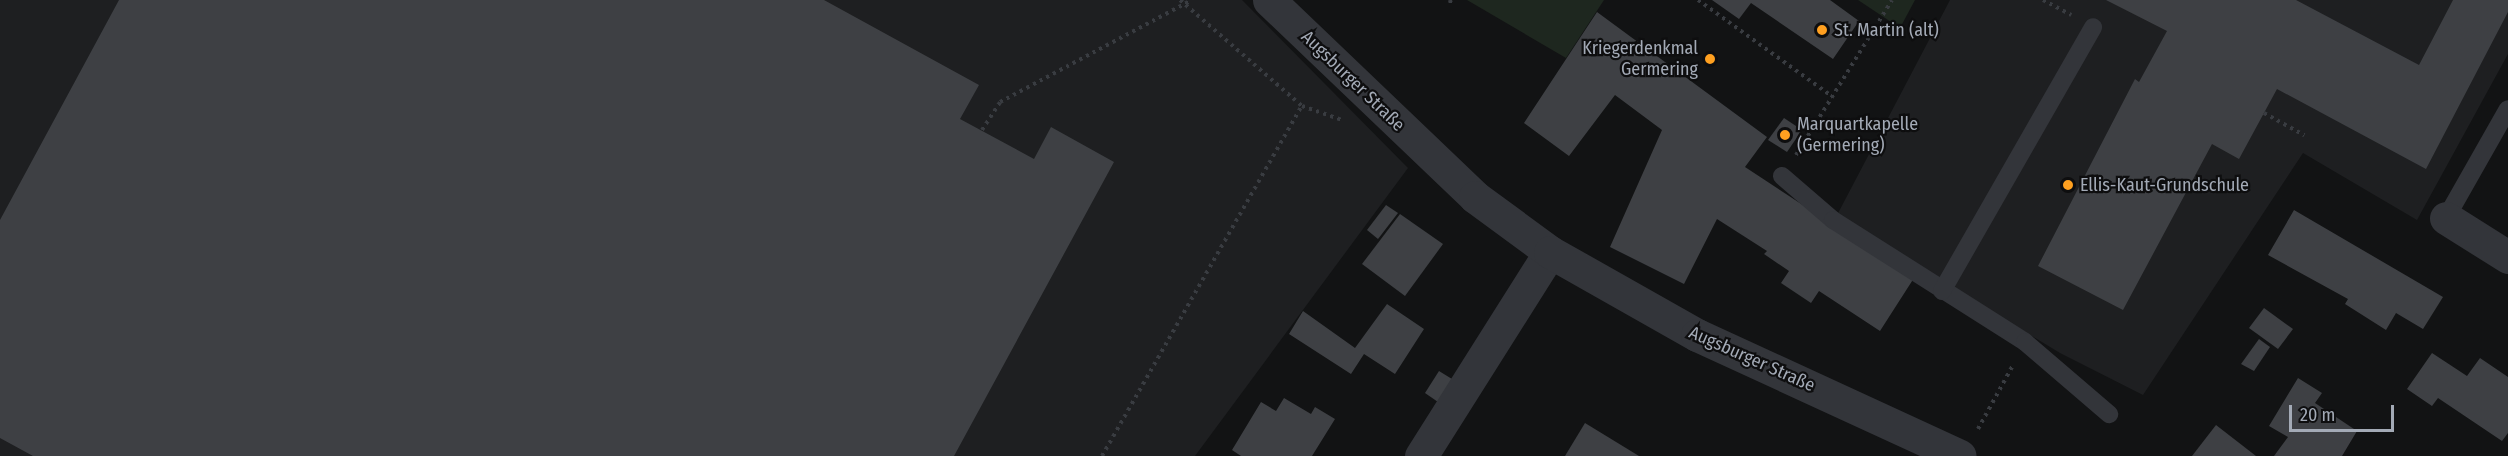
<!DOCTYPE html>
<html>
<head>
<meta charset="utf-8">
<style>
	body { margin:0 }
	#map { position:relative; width:2508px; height:456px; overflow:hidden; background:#121314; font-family:"Fira Sans Condensed",sans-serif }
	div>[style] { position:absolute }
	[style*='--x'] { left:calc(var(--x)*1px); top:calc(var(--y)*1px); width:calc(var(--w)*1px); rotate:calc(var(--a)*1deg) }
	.built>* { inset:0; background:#1e1f21 }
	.green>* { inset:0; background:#1e271f }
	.building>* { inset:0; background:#3e4044 }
	.path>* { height:4px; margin-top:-2px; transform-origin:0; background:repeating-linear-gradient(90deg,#393c41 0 3px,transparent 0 7.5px) }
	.service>* { height:18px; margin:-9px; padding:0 9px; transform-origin:9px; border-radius:9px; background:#33353a }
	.minor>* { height:33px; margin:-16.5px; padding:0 16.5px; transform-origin:16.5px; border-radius:16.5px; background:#33353a }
	.tertiary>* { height:33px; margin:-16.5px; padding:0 16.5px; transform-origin:16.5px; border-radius:16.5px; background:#33353a }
	.dots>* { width:16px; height:16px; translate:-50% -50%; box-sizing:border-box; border:3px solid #0e0e0f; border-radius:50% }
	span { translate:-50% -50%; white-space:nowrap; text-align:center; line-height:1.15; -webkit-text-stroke:4.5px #0e0e0f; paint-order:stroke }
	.poi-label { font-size:18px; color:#a3aab6 }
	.left { translate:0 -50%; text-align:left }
	.right { translate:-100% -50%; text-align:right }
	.street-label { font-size:18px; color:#a3aab6 }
	.scale { position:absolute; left:2289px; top:405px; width:105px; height:27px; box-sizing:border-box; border:3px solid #a3aab6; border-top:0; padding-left:8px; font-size:18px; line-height:21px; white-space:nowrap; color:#a3aab6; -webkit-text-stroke:4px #0e0e0f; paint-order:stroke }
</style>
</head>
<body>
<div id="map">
	<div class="built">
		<i style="clip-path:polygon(0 0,1242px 0,1408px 168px,1195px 456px,0 456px)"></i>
		<i style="clip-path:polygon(1950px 0,2508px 0,2508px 54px,2417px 220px,2303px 153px,2143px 395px,2060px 353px,1836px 217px)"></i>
	</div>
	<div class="green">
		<i style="clip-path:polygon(1467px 0,1604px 0,1566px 58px)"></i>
		<i style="clip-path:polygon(1858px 0,1915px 0,1900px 28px)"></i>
	</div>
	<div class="building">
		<i style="clip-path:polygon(119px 0,824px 0,979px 85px,960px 119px,1034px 159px,1051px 127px,1114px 162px,954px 456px,33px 456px,0 438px,0 220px)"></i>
		<i style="clip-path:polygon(1712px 0,1830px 0,1859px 21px,1833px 59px,1751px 3px,1739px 19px)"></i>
		<i style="clip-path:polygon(2106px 0,2296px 0,2419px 65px,2453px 0,2508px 0,2508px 12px,2426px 169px,2277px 89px,2239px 159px,2212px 144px,2123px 310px,2038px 266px,2135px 79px,2139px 82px,2167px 31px)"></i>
		<i style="clip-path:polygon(1597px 12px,1767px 137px,1745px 167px,1914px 278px,1880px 331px,1819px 291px,1811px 303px,1781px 283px,1789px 271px,1764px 254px,1767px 251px,1717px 219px,1684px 284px,1610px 247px,1662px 130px,1615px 95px,1569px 156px,1524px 123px)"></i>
		<i style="clip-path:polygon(1784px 118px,1802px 130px,1787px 152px,1768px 140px)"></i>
		<i style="clip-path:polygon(1386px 205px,1398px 213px,1378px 239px,1367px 230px)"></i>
		<i style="clip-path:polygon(2294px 210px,2443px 297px,2423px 329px,2396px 313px,2386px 330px,2345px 304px,2348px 299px,2268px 255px)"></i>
		<i style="clip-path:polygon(1400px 214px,1443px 244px,1405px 296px,1362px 264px)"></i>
		<i style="clip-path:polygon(1387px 304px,1424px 329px,1395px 374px,1364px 354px,1351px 374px,1289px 334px,1303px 311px,1355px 348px)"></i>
		<i style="clip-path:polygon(2264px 308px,2293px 329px,2278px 349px,2249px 328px)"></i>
		<i style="clip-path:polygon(2259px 339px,2270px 347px,2254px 371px,2241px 364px)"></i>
		<i style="clip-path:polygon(2432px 353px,2467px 376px,2480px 358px,2508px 377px,2508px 433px,2502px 441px,2438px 398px,2432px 406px,2407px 389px)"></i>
		<i style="clip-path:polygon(1439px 371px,1452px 379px,1438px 402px,1425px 393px)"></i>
		<i style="clip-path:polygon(2298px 378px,2322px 393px,2315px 403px,2357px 431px,2342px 456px,2274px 456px,2288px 437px,2269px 426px)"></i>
		<i style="clip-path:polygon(1284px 398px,1311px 414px,1315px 407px,1335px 419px,1312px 456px,1241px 456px,1232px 450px,1261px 402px,1276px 411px)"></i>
		<i style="clip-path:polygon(1585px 423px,1639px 456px,1565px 456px)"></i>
		<i style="clip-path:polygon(2216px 425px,2256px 456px,2192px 456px)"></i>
	</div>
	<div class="path">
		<i style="--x:1180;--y:0;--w:162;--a:41"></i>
		<i style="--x:1302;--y:106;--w:42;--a:19.3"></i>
		<i style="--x:1450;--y:0;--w:4;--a:76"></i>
		<i style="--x:1698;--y:0;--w:166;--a:35.7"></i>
		<i style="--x:2043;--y:0;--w:32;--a:28"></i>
		<i style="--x:2264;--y:113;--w:46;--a:28.8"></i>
		<i style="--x:982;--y:130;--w:33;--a:-57"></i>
		<i style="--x:1000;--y:102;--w:217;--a:-28"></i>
		<i style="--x:1796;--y:155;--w:182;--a:-58.2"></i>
		<i style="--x:1978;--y:429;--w:71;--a:-61.3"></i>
		<i style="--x:1102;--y:456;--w:403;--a:-60.3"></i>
	</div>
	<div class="service">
		<i style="--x:1782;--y:176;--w:67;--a:40.8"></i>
		<i style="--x:1833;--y:220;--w:227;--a:32.4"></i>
		<i style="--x:2025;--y:342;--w:111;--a:40.6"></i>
		<i style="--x:2446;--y:218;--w:125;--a:-60.4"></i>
		<i style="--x:1942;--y:291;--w:304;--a:-60.2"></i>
	</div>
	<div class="minor">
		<i style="--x:2446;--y:218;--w:73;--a:32.2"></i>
		<i style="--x:1421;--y:456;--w:241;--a:-57.7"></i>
	</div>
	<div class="tertiary">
		<i style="--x:1269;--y:0;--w:285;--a:43.7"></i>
		<i style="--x:1475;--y:197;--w:93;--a:36.3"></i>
		<i style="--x:1550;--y:252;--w:169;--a:29.5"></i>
		<i style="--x:1697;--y:335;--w:289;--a:24.7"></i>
	</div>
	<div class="dots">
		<i style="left:1822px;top:30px;background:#ffa020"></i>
		<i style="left:1710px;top:59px;background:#ffa020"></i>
		<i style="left:1785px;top:135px;background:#ffa020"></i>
		<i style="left:2068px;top:185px;background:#ffa020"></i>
	</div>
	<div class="poi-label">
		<span class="left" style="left:1834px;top:30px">St. Martin (alt)</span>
		<span class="right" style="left:1698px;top:59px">Kriegerdenkmal<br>Germering</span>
		<span class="left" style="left:1797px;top:135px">Marquartkapelle<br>(Germering)</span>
		<span class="left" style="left:2080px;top:185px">Ellis-Kaut-Grundschule</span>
	</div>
	<div class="street-label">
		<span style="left:1353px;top:81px;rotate:44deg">Augsburger Straße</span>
		<span style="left:1752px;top:359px;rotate:24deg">Augsburger Straße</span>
	</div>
	<div class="scale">20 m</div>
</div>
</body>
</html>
